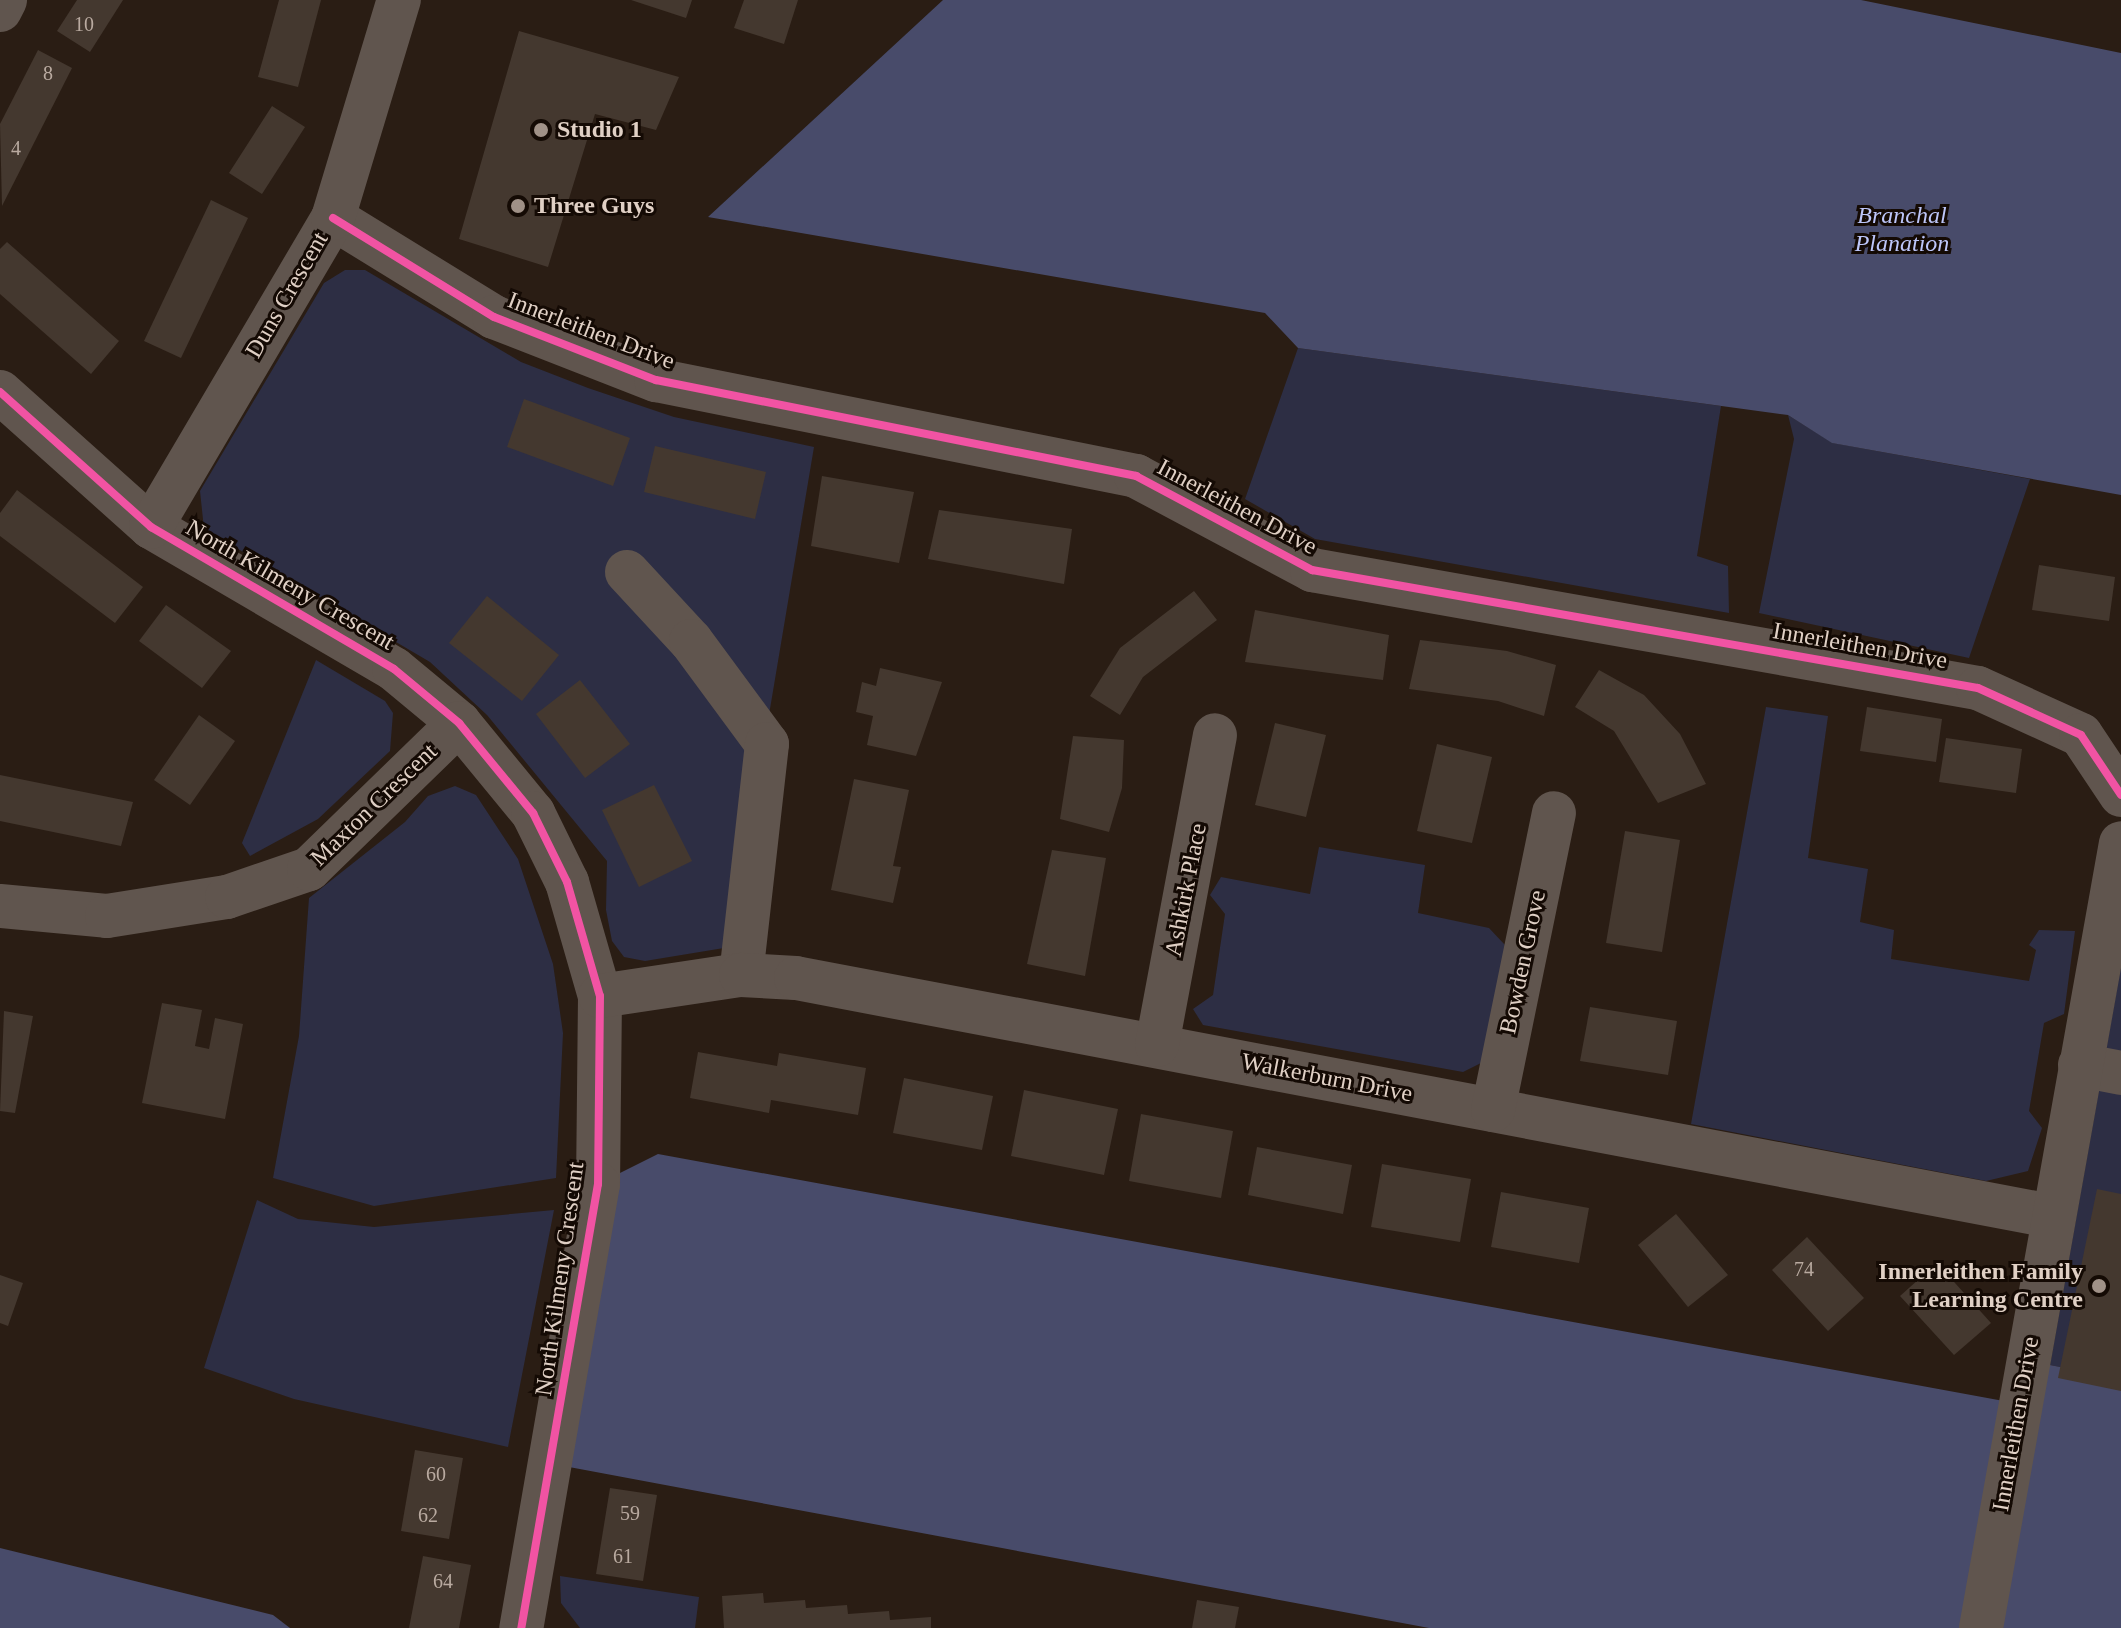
<!DOCTYPE html>
<html>
<head>
<meta charset="utf-8">
<style>
	body { margin:0 }
	#map { position:relative; width:2121px; height:1628px; overflow:hidden; background:#2a1d14; font-family:Georgia,serif }
	div>[style] { position:absolute }
	[style*='--x'] { left:calc(var(--x)*1px); top:calc(var(--y)*1px); width:calc(var(--w)*1px); rotate:calc(var(--a)*1deg) }
	.green>* { inset:0; background:#2d2e44 }
	.forest>* { inset:0; background:#484b6a }
	.building>* { inset:0; background:#44382f }
	.minor>* { height:44px; margin:-22px; padding:0 22px; transform-origin:22px; border-radius:22px; background:#60554e }
	.cycleway>* { height:8px; margin:-4px; padding:0 4px; transform-origin:4px; border-radius:4px; background:#f153a3 }
	.dots>* { width:22px; height:22px; translate:-50% -50%; box-sizing:border-box; border:4px solid #140a04; border-radius:50% }
	span { translate:-50% -50%; white-space:nowrap; text-align:center; line-height:1.15; -webkit-text-stroke:6px #140a04; paint-order:stroke }
	.number-label { font-size:20px; color:#b9aaa0 }
	.number-label span { -webkit-text-stroke-width:0 }
	.poi-label { font-size:24px; color:#e0d0c5; font-weight:700 }
	.left { translate:0 -50%; text-align:left }
	.right { translate:-100% -50%; text-align:right }
	.park-label { font-size:24px; color:#bdc6f9; font-style:italic }
	.street-label { font-size:24px; color:#e0d0c5 }
</style>
</head>
<body>
<div id="map">
	<div class="green">
		<i style="clip-path:polygon(345px 270px,365px 270px,521px 362px,588px 388px,674px 417px,814px 447px,730px 947px,645px 961px,624px 957px,612px 941px,606px 910px,607px 861px,487px 715px,430px 662px,204px 529px,200px 491px,324px 283px)"></i>
		<i style="clip-path:polygon(1298px 348px,1721px 406px,1697px 556px,1728px 566px,1729px 613px,1315px 539px,1245px 499px)"></i>
		<i style="clip-path:polygon(1788px 415px,1833px 443px,2030px 479px,1969px 658px,1759px 613px,1794px 439px)"></i>
		<i style="clip-path:polygon(316px 660px,385px 701px,393px 713px,390px 751px,318px 819px,250px 856px,242px 843px)"></i>
		<i style="clip-path:polygon(1766px 707px,1828px 716px,1808px 858px,1868px 869px,1860px 922px,1894px 930px,1891px 959px,2029px 981px,2036px 950px,2029px 945px,2039px 930px,2075px 931px,2064px 1014px,2044px 1023px,2029px 1111px,2042px 1128px,2028px 1171px,1986px 1181px,1691px 1124px)"></i>
		<i style="clip-path:polygon(455px 786px,476px 795px,518px 859px,553px 964px,563px 1033px,556px 1178px,374px 1206px,273px 1178px,299px 1036px,309px 898px,405px 822px,428px 796px)"></i>
		<i style="clip-path:polygon(1319px 847px,1425px 865px,1418px 913px,1489px 928px,1505px 945px,1485px 1061px,1463px 1072px,1203px 1025px,1193px 1009px,1213px 995px,1225px 914px,1210px 895px,1221px 877px,1310px 894px)"></i>
		<i style="clip-path:polygon(2121px 966px,2121px 1379px,2050px 1365px)"></i>
		<i style="clip-path:polygon(257px 1200px,298px 1219px,374px 1227px,554px 1210px,508px 1447px,294px 1399px,204px 1368px)"></i>
		<i style="clip-path:polygon(560px 1576px,699px 1597px,695px 1628px,580px 1628px,561px 1603px)"></i>
	</div>
	<div class="forest">
		<i style="clip-path:polygon(943px 0,1861px 0,2121px 53px,2121px 495px,1832px 443px,1788px 415px,1298px 348px,1265px 313px,708px 217px)"></i>
		<i style="clip-path:polygon(658px 1154px,2020px 1404px,2050px 1365px,2121px 1379px,2121px 1628px,1429px 1628px,553px 1464px,598px 1184px)"></i>
		<i style="clip-path:polygon(0 1548px,273px 1615px,290px 1628px,0 1628px)"></i>
	</div>
	<div class="building">
		<i style="clip-path:polygon(77px 0,123px 0,90px 52px,57px 31px)"></i>
		<i style="clip-path:polygon(279px 0,321px 0,298px 87px,258px 77px)"></i>
		<i style="clip-path:polygon(631px 0,692px 0,686px 18px)"></i>
		<i style="clip-path:polygon(744px 0,798px 0,784px 44px,734px 28px)"></i>
		<i style="clip-path:polygon(519px 31px,679px 77px,656px 130px,595px 114px,548px 267px,459px 239px)"></i>
		<i style="clip-path:polygon(38px 50px,72px 68px,2px 206px,0 124px)"></i>
		<i style="clip-path:polygon(272px 106px,305px 127px,262px 194px,229px 173px)"></i>
		<i style="clip-path:polygon(211px 200px,248px 218px,181px 358px,144px 341px)"></i>
		<i style="clip-path:polygon(7px 242px,119px 341px,91px 374px,0 294px,0 249px)"></i>
		<i style="clip-path:polygon(524px 399px,630px 438px,613px 486px,507px 447px)"></i>
		<i style="clip-path:polygon(655px 446px,766px 472px,755px 519px,644px 492px)"></i>
		<i style="clip-path:polygon(822px 476px,914px 492px,899px 563px,811px 546px)"></i>
		<i style="clip-path:polygon(17px 490px,143px 587px,115px 623px,0 536px,0 513px)"></i>
		<i style="clip-path:polygon(939px 510px,1072px 529px,1064px 584px,928px 559px)"></i>
		<i style="clip-path:polygon(2039px 565px,2115px 577px,2109px 621px,2032px 610px)"></i>
		<i style="clip-path:polygon(1194px 591px,1217px 620px,1143px 677px,1120px 715px,1090px 696px,1120px 648px)"></i>
		<i style="clip-path:polygon(487px 596px,559px 655px,522px 701px,449px 643px)"></i>
		<i style="clip-path:polygon(166px 605px,231px 651px,202px 688px,139px 641px)"></i>
		<i style="clip-path:polygon(1255px 610px,1389px 635px,1383px 680px,1245px 662px)"></i>
		<i style="clip-path:polygon(1420px 640px,1507px 651px,1556px 665px,1544px 716px,1498px 701px,1409px 689px)"></i>
		<i style="clip-path:polygon(880px 668px,942px 682px,916px 756px,867px 745px,873px 716px,856px 712px,862px 682px,876px 686px)"></i>
		<i style="clip-path:polygon(1599px 670px,1644px 695px,1680px 734px,1706px 784px,1658px 803px,1614px 731px,1575px 707px)"></i>
		<i style="clip-path:polygon(580px 680px,630px 744px,585px 778px,536px 714px)"></i>
		<i style="clip-path:polygon(1867px 707px,1942px 719px,1936px 762px,1860px 751px)"></i>
		<i style="clip-path:polygon(199px 715px,235px 741px,190px 805px,154px 780px)"></i>
		<i style="clip-path:polygon(1275px 723px,1326px 735px,1306px 817px,1255px 805px)"></i>
		<i style="clip-path:polygon(1073px 736px,1124px 740px,1122px 788px,1109px 832px,1060px 819px)"></i>
		<i style="clip-path:polygon(1946px 738px,2022px 749px,2016px 793px,1939px 782px)"></i>
		<i style="clip-path:polygon(1437px 744px,1492px 757px,1472px 843px,1417px 831px)"></i>
		<i style="clip-path:polygon(0 775px,133px 802px,121px 846px,0 821px)"></i>
		<i style="clip-path:polygon(854px 779px,909px 790px,893px 866px,901px 867px,893px 903px,831px 890px)"></i>
		<i style="clip-path:polygon(654px 785px,692px 861px,639px 887px,602px 810px)"></i>
		<i style="clip-path:polygon(1625px 831px,1680px 840px,1662px 952px,1606px 943px)"></i>
		<i style="clip-path:polygon(1052px 850px,1106px 858px,1085px 976px,1027px 964px)"></i>
		<i style="clip-path:polygon(162px 1003px,202px 1010px,195px 1046px,209px 1049px,215px 1018px,243px 1024px,225px 1119px,142px 1103px)"></i>
		<i style="clip-path:polygon(1590px 1007px,1677px 1021px,1668px 1075px,1580px 1061px)"></i>
		<i style="clip-path:polygon(4px 1011px,33px 1016px,15px 1113px,0 1111px)"></i>
		<i style="clip-path:polygon(698px 1052px,777px 1066px,779px 1053px,866px 1068px,858px 1115px,771px 1100px,769px 1113px,690px 1098px)"></i>
		<i style="clip-path:polygon(904px 1078px,993px 1096px,982px 1150px,893px 1133px)"></i>
		<i style="clip-path:polygon(1024px 1090px,1118px 1109px,1104px 1175px,1011px 1156px)"></i>
		<i style="clip-path:polygon(1141px 1114px,1233px 1131px,1221px 1198px,1129px 1181px)"></i>
		<i style="clip-path:polygon(1257px 1147px,1352px 1165px,1343px 1214px,1248px 1195px)"></i>
		<i style="clip-path:polygon(1382px 1164px,1471px 1179px,1460px 1242px,1371px 1227px)"></i>
		<i style="clip-path:polygon(2097px 1189px,2121px 1194px,2121px 1391px,2058px 1378px)"></i>
		<i style="clip-path:polygon(1501px 1192px,1589px 1208px,1579px 1263px,1491px 1247px)"></i>
		<i style="clip-path:polygon(1676px 1214px,1728px 1275px,1688px 1307px,1638px 1245px)"></i>
		<i style="clip-path:polygon(1807px 1237px,1864px 1298px,1828px 1331px,1772px 1270px)"></i>
		<i style="clip-path:polygon(1937px 1263px,1991px 1323px,1954px 1355px,1900px 1296px)"></i>
		<i style="clip-path:polygon(0 1275px,23px 1283px,8px 1326px,0 1323px)"></i>
		<i style="clip-path:polygon(415px 1450px,463px 1458px,449px 1539px,401px 1531px)"></i>
		<i style="clip-path:polygon(610px 1488px,657px 1495px,643px 1581px,596px 1574px)"></i>
		<i style="clip-path:polygon(423px 1556px,471px 1565px,459px 1628px,409px 1628px)"></i>
		<i style="clip-path:polygon(763px 1593px,764px 1603px,805px 1600px,806px 1608px,847px 1605px,848px 1614px,889px 1611px,890px 1620px,931px 1617px,931px 1628px,724px 1628px,722px 1596px)"></i>
		<i style="clip-path:polygon(1197px 1600px,1239px 1607px,1235px 1628px,1192px 1628px)"></i>
	</div>
	<div class="minor">
		<i style="--x:0;--y:10;--w:11;--a:-63"></i>
		<i style="--x:333;--y:218;--w:189;--a:31.6"></i>
		<i style="--x:494;--y:317;--w:174;--a:21.3"></i>
		<i style="--x:656;--y:380;--w:490;--a:11.3"></i>
		<i style="--x:1136;--y:476;--w:200;--a:28.1"></i>
		<i style="--x:1312;--y:570;--w:676;--a:10.05"></i>
		<i style="--x:1978;--y:688;--w:113;--a:24.5"></i>
		<i style="--x:2081;--y:735;--w:72;--a:56.3"></i>
		<i style="--x:0;--y:392;--w:203;--a:41.8"></i>
		<i style="--x:151;--y:527;--w:281;--a:30.3"></i>
		<i style="--x:394;--y:669;--w:85;--a:39.7"></i>
		<i style="--x:459;--y:723;--w:117;--a:50.6"></i>
		<i style="--x:533;--y:813;--w:77;--a:63.8"></i>
		<i style="--x:567;--y:882;--w:119;--a:73.9"></i>
		<i style="--x:600;--y:996;--w:188;--a:90.6"></i>
		<i style="--x:598;--y:1184;--w:451;--a:99.8"></i>
		<i style="--x:151;--y:527;--w:359;--a:-59.5"></i>
		<i style="--x:333;--y:218;--w:228;--a:-73.2"></i>
		<i style="--x:627;--y:572;--w:94;--a:47.2"></i>
		<i style="--x:691;--y:641;--w:128;--a:53.6"></i>
		<i style="--x:767;--y:744;--w:232;--a:96.4"></i>
		<i style="--x:0;--y:906;--w:107;--a:5.3"></i>
		<i style="--x:107;--y:916;--w:121;--a:-9"></i>
		<i style="--x:227;--y:897;--w:87;--a:-18.9"></i>
		<i style="--x:309;--y:869;--w:209;--a:-44.2"></i>
		<i style="--x:600;--y:996;--w:143;--a:-8.5"></i>
		<i style="--x:741;--y:975;--w:55;--a:3.1"></i>
		<i style="--x:796;--y:978;--w:1277;--a:10.74"></i>
		<i style="--x:1157;--y:1045;--w:315;--a:-79.4"></i>
		<i style="--x:2080;--y:1065;--w:42;--a:11"></i>
		<i style="--x:1493;--y:1110;--w:303;--a:-78.4"></i>
		<i style="--x:1981;--y:1628;--w:797;--a:-79.89"></i>
	</div>
	<div class="cycleway">
		<i style="--x:333;--y:218;--w:189;--a:31.6"></i>
		<i style="--x:494;--y:317;--w:174;--a:21.3"></i>
		<i style="--x:656;--y:380;--w:490;--a:11.3"></i>
		<i style="--x:1136;--y:476;--w:200;--a:28.1"></i>
		<i style="--x:1312;--y:570;--w:676;--a:10.05"></i>
		<i style="--x:1978;--y:688;--w:113;--a:24.5"></i>
		<i style="--x:2081;--y:735;--w:72;--a:56.3"></i>
		<i style="--x:0;--y:392;--w:203;--a:41.8"></i>
		<i style="--x:151;--y:527;--w:281;--a:30.3"></i>
		<i style="--x:394;--y:669;--w:85;--a:39.7"></i>
		<i style="--x:459;--y:723;--w:117;--a:50.6"></i>
		<i style="--x:533;--y:813;--w:77;--a:63.8"></i>
		<i style="--x:567;--y:882;--w:119;--a:73.9"></i>
		<i style="--x:600;--y:996;--w:188;--a:90.6"></i>
		<i style="--x:598;--y:1184;--w:451;--a:99.8"></i>
	</div>
	<div class="dots">
		<i style="left:541px;top:130px;background:#a09187"></i>
		<i style="left:518px;top:206px;background:#a09187"></i>
		<i style="left:2099px;top:1286px;background:#a09187"></i>
	</div>
	<div class="number-label">
		<span style="left:84px;top:24px">10</span>
		<span style="left:48px;top:73px">8</span>
		<span style="left:16px;top:148px">4</span>
		<span style="left:1804px;top:1269px">74</span>
		<span style="left:436px;top:1474px">60</span>
		<span style="left:630px;top:1513px">59</span>
		<span style="left:428px;top:1515px">62</span>
		<span style="left:623px;top:1556px">61</span>
		<span style="left:443px;top:1581px">64</span>
	</div>
	<div class="poi-label">
		<span class="left" style="left:557px;top:130px">Studio 1</span>
		<span class="left" style="left:534px;top:206px">Three Guys</span>
		<span class="right" style="left:2083px;top:1286px">Innerleithen Family<br>Learning Centre</span>
	</div>
	<div class="park-label">
		<span style="left:1902px;top:230px">Branchal<br>Planation</span>
	</div>
	<div class="street-label">
		<span style="left:287px;top:295px;rotate:-60deg">Duns Crescent</span>
		<span style="left:591px;top:331px;rotate:21deg">Innerleithen Drive</span>
		<span style="left:1237px;top:507px;rotate:28deg">Innerleithen Drive</span>
		<span style="left:290px;top:585px;rotate:30deg">North Kilmeny Crescent</span>
		<span style="left:1860px;top:646px;rotate:10deg">Innerleithen Drive</span>
		<span style="left:374px;top:805px;rotate:-44deg">Maxton Crescent</span>
		<span style="left:1186px;top:890px;rotate:-79deg">Ashkirk Place</span>
		<span style="left:1523px;top:962px;rotate:-78deg">Bowden Grove</span>
		<span style="left:1327px;top:1078px;rotate:11deg">Walkerburn Drive</span>
		<span style="left:560px;top:1279px;rotate:-82deg">North Kilmeny Crescent</span>
		<span style="left:2016px;top:1424px;rotate:-80deg">Innerleithen Drive</span>
	</div>
</div>
</body>
</html>
